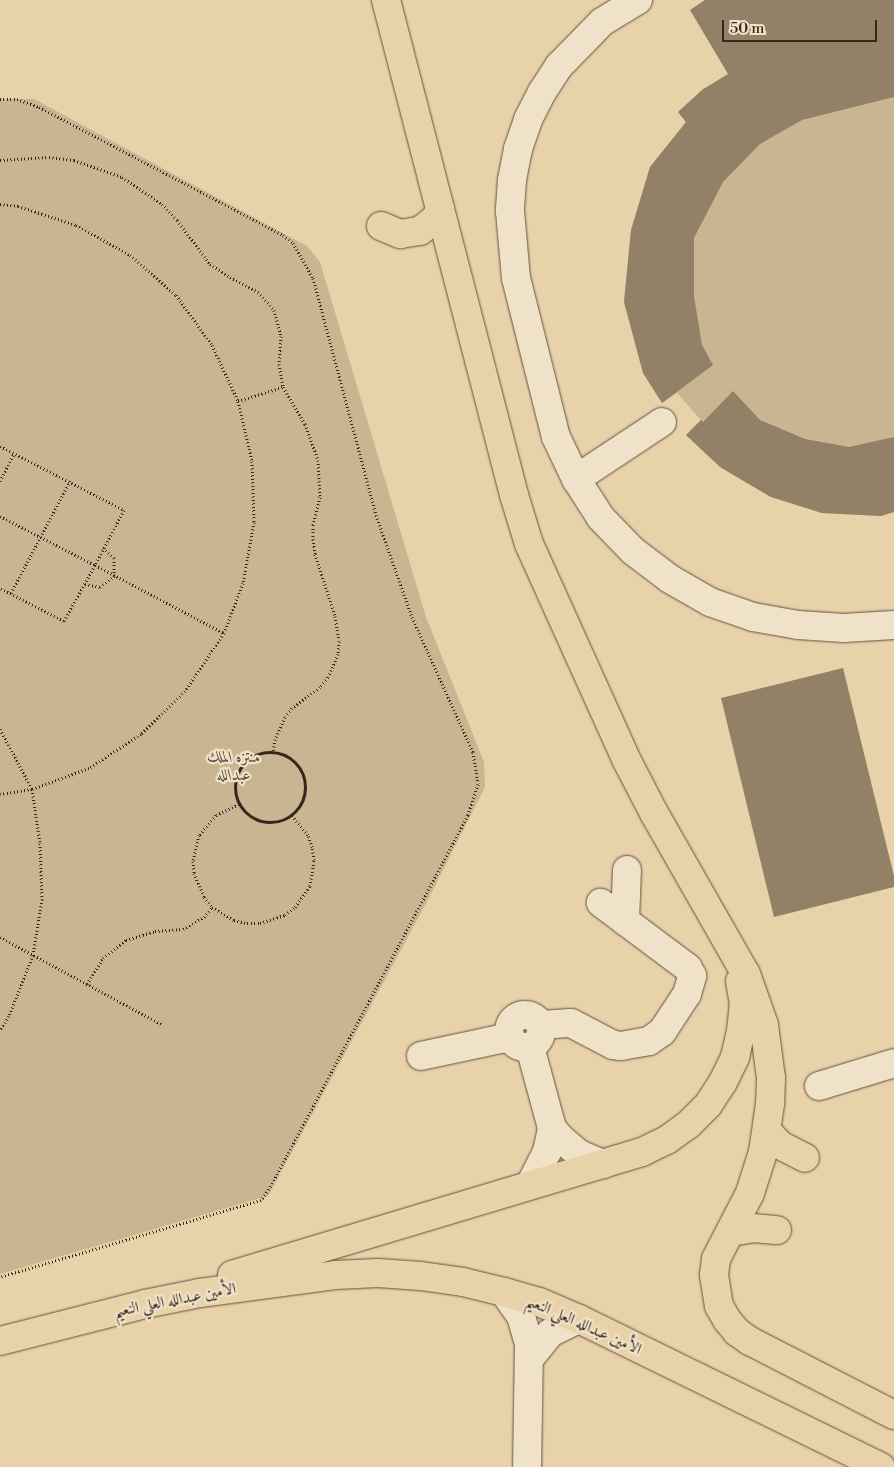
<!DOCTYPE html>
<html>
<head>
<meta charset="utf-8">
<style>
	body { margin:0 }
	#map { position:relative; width:894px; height:1467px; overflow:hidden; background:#e8d2aa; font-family:"Libre Bodoni",Amiri,serif }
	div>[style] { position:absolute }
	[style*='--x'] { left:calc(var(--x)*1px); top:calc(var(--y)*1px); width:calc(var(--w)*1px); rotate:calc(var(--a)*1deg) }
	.green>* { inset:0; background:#c9b592 }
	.building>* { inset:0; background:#928067 }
	.path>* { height:3px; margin-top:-1.5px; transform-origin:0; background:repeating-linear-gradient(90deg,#34271e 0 1px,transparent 0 3.5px) }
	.path>.ring { margin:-1.5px; padding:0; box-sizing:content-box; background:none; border:3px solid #34271e; border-radius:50% }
	.roads { filter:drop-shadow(0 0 1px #615241) drop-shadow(0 0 1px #615241) }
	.minor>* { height:28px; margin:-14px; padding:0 14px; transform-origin:14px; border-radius:14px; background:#f0e2c8 }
	.minor>.ring { margin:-14px; padding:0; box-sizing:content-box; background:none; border:28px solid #f0e2c8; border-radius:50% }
	.major>* { height:28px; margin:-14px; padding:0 14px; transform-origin:14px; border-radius:14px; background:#e8d2aa }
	span { translate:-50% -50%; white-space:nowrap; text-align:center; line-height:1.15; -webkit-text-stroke:4.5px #f0e2c8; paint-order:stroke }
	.park-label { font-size:16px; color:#594a3b; font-style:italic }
	.street-label { font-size:16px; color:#34271e }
	.scale { position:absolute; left:722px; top:20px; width:155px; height:22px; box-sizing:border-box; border:2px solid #34271e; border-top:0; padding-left:6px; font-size:15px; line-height:18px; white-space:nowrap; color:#34271e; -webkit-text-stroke:4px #f0e2c8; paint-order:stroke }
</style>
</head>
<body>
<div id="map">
	<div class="green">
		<i style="clip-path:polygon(705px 0,894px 0,894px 512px,881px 516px,822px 513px,771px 497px,720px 467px,686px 435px,701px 420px,677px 393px,662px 403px,643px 373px,624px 302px,631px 230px,650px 167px,686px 122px,678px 112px,702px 90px,728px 74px)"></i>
		<i style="clip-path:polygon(6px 99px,34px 99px,307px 246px,320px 262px,426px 617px,484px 762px,485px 787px,428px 900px,268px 1196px,0 1274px,0 100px)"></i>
	</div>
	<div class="building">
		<i style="clip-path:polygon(705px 0,894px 0,894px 97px,802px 120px,760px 144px,723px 182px,694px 238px,694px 296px,702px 345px,713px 365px,662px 403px,643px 373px,624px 302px,631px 230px,650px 167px,686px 122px,678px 112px,702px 90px,728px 74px,690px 10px)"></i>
		<i style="clip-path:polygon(733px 391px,760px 420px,805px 439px,849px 447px,894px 437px,894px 512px,881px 516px,822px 513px,771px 497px,720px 467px,686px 435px,701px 420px,703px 422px)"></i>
		<i style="clip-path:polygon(843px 668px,894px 876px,894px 887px,774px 917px,721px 698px)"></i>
	</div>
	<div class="path">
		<i style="--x:0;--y:99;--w:17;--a:0"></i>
		<i style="--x:17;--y:99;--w:23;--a:20"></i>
		<i style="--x:39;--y:107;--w:276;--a:27.7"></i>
		<i style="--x:283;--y:235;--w:13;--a:39"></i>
		<i style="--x:293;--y:243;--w:40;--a:60.3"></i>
		<i style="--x:313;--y:278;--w:245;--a:75.1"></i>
		<i style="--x:376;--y:515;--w:108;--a:70.6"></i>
		<i style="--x:412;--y:617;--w:148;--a:65.7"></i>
		<i style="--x:473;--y:752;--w:32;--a:81"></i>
		<i style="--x:478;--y:784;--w:33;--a:108"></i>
		<i style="--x:468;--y:815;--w:424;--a:118"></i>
		<i style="--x:269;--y:1189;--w:14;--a:126"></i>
		<i style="--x:261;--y:1200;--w:272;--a:163.6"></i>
		<i style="--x:0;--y:160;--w:49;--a:-3.5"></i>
		<i style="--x:49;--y:157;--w:25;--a:7"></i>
		<i style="--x:74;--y:160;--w:51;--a:19.5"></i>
		<i style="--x:122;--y:177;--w:48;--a:34"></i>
		<i style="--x:162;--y:204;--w:22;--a:47"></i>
		<i style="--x:177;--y:220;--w:55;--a:53.1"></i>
		<i style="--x:210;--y:264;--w:24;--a:33"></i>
		<i style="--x:230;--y:277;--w:32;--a:28"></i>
		<i style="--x:258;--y:292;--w:24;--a:48"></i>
		<i style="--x:274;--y:310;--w:27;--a:75"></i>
		<i style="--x:281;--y:336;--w:28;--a:94"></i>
		<i style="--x:279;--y:364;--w:23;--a:80"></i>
		<i style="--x:283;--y:387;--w:43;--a:59.3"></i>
		<i style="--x:305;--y:424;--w:38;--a:70"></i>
		<i style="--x:318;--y:460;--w:37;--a:87"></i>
		<i style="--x:320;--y:497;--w:29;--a:104"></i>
		<i style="--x:313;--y:525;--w:14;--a:90"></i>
		<i style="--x:313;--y:539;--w:15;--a:82"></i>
		<i style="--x:315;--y:554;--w:65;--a:72.1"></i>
		<i style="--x:335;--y:616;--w:25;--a:81"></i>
		<i style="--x:339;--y:641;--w:13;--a:94"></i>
		<i style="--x:338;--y:654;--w:25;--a:113"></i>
		<i style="--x:328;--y:677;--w:13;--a:129"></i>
		<i style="--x:320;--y:687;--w:35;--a:143"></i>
		<i style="--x:292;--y:708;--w:11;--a:128"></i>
		<i style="--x:285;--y:717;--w:24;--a:114"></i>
		<i style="--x:275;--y:739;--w:12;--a:99"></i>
		<i style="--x:0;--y:204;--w:18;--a:6"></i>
		<i style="--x:18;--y:206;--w:61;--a:18.1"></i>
		<i style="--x:76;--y:225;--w:62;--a:29.1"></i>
		<i style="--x:130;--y:255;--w:61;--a:41"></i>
		<i style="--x:176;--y:295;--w:62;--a:54.2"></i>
		<i style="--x:212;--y:345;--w:62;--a:65.1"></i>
		<i style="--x:238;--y:401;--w:62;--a:76.9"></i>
		<i style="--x:252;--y:461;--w:61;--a:88.1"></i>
		<i style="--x:254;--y:522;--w:62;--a:100.2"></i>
		<i style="--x:243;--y:583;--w:53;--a:110.8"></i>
		<i style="--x:224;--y:633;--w:70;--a:123.9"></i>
		<i style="--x:185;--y:691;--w:62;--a:135.7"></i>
		<i style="--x:141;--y:734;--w:62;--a:146.8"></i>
		<i style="--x:89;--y:768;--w:61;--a:159.8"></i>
		<i style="--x:32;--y:789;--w:32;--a:171"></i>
		<i style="--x:238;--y:401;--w:47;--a:-17.3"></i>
		<i style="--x:0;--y:446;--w:140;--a:27.3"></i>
		<i style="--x:124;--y:510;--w:62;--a:117.8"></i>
		<i style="--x:95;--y:565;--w:146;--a:27.8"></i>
		<i style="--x:0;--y:481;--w:31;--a:-63"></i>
		<i style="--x:0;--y:516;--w:107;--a:27.3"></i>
		<i style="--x:95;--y:565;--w:64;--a:119"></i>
		<i style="--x:64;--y:621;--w:72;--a:-152.7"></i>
		<i style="--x:103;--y:548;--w:15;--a:42"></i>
		<i style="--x:114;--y:558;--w:18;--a:90"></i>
		<i style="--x:85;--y:584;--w:15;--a:11"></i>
		<i style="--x:100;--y:587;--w:18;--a:-38"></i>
		<i style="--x:11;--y:593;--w:127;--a:-62.2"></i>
		<i style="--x:0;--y:729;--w:68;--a:61.9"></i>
		<i style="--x:32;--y:789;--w:55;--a:81.6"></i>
		<i style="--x:40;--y:843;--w:56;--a:88"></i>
		<i style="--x:42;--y:899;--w:57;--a:99.1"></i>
		<i style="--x:33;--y:955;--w:66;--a:111.5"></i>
		<i style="--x:9;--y:1016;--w:17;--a:123"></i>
		<i class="ring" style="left:235px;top:752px;width:67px;height:67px"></i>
		<i style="--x:239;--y:804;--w:25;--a:154"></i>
		<i style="--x:216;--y:815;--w:26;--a:130"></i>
		<i style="--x:199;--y:835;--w:27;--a:103"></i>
		<i style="--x:193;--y:861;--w:12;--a:85"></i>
		<i style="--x:194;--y:873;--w:26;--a:67"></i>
		<i style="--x:204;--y:897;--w:13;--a:51"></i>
		<i style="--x:212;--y:907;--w:26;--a:31"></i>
		<i style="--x:234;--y:920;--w:13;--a:13"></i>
		<i style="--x:247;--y:923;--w:13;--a:0"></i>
		<i style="--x:260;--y:923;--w:26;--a:-18"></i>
		<i style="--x:285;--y:915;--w:13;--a:-39"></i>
		<i style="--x:295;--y:907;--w:26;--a:-54"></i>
		<i style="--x:310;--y:886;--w:26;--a:-81"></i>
		<i style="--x:314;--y:860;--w:13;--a:-99"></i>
		<i style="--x:312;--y:847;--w:13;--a:-108"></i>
		<i style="--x:308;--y:835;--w:26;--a:-130"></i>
		<i style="--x:0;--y:937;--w:185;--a:28.4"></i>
		<i style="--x:87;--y:984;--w:31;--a:-58"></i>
		<i style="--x:103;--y:958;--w:29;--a:-38"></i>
		<i style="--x:126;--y:940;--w:30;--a:-17"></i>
		<i style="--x:155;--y:931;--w:28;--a:-4"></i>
		<i style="--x:183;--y:929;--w:24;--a:-30"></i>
		<i style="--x:204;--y:917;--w:13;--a:-51"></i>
	</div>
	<div class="roads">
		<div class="minor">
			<i style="--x:638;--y:0;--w:42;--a:148.6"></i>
			<i style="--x:602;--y:22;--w:62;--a:134.3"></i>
			<i style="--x:559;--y:66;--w:31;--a:123"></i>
			<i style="--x:542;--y:92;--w:31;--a:117"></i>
			<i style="--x:528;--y:120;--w:31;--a:109"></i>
			<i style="--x:518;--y:149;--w:32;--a:101"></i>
			<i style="--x:512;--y:180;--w:31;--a:94"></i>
			<i style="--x:510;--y:211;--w:67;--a:84.9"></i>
			<i style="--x:516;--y:278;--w:164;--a:75.9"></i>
			<i style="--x:556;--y:437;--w:47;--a:64.5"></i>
			<i style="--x:576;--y:479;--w:46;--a:57.3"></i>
			<i style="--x:601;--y:518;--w:46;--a:45.9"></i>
			<i style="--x:633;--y:551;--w:46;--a:37.1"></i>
			<i style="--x:670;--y:579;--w:46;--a:29.9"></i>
			<i style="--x:710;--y:602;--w:46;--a:19.2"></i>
			<i style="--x:753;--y:617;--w:46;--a:10.1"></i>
			<i style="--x:798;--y:625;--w:46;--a:3.7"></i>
			<i style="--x:844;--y:628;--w:50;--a:-3.4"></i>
			<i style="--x:576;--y:479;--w:103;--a:-33.5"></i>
			<i style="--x:625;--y:921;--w:51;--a:-87.8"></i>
			<i class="ring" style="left:509px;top:1015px;width:4px;height:4px"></i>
			<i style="--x:541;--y:1025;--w:30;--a:-4"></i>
			<i style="--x:571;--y:1023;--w:47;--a:27.6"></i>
			<i style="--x:613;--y:1045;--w:8;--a:7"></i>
			<i style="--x:621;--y:1046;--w:28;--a:-10"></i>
			<i style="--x:649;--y:1041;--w:16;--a:-35"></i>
			<i style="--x:662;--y:1032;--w:45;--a:-56.7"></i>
			<i style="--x:687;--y:994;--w:19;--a:-74"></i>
			<i style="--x:692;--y:976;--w:9;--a:-117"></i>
			<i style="--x:688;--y:968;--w:109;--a:-143.2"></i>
			<i style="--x:530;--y:1047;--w:84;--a:74.8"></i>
			<i style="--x:552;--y:1128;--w:13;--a:51"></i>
			<i style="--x:560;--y:1138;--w:25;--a:40"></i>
			<i style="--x:579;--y:1154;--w:26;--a:23"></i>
			<i style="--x:421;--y:1056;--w:91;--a:-12.1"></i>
			<i style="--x:819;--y:1086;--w:78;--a:-17"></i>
			<i style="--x:530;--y:1185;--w:37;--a:-63"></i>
			<i style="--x:547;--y:1152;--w:25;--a:-78"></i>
			<i style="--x:504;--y:1292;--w:29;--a:55"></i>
			<i style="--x:521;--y:1316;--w:29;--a:74"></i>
			<i style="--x:529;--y:1344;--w:123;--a:90.9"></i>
			<i style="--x:530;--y:1358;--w:32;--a:-51"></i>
			<i style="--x:550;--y:1333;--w:32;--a:-26"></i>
		</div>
		<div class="major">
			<i style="--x:386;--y:0;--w:511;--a:75.5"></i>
			<i style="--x:514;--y:495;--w:51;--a:73"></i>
			<i style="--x:529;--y:544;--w:236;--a:65.7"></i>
			<i style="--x:626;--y:759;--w:61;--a:62.6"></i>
			<i style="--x:654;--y:813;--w:185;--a:60.3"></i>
			<i style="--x:746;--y:974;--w:54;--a:70.6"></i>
			<i style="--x:764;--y:1025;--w:53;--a:82.5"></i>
			<i style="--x:771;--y:1078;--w:26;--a:92"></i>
			<i style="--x:770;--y:1104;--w:49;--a:98.3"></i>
			<i style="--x:763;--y:1152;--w:43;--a:107.6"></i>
			<i style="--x:750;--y:1193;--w:74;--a:117.3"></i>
			<i style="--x:716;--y:1259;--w:16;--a:97"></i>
			<i style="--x:714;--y:1275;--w:31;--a:81"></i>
			<i style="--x:719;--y:1306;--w:16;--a:60"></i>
			<i style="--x:727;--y:1320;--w:16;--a:50"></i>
			<i style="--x:737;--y:1332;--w:16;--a:35"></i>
			<i style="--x:750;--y:1341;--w:162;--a:27.2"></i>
			<i style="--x:381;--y:226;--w:21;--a:23"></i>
			<i style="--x:400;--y:234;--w:20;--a:-9"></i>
			<i style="--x:420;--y:231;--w:21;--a:-39"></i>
			<i style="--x:436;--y:218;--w:10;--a:-66"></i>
			<i style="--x:767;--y:1131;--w:19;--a:47"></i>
			<i style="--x:780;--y:1145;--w:28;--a:27"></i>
			<i style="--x:731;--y:1232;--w:22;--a:-10"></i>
			<i style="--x:753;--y:1228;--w:24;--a:5"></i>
			<i style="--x:232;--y:1275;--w:428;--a:-16.7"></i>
			<i style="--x:642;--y:1152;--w:28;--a:-26"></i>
			<i style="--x:667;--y:1140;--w:27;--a:-36"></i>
			<i style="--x:689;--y:1124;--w:27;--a:-45"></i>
			<i style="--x:708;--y:1105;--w:27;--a:-57"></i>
			<i style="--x:723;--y:1082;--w:28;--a:-64"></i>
			<i style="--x:735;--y:1057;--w:27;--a:-77"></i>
			<i style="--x:741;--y:1031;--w:27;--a:-84"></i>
			<i style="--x:744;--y:1004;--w:23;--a:-100"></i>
			<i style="--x:0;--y:1341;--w:150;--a:-14.3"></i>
			<i style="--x:145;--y:1304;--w:56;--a:-11.3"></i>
			<i style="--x:200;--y:1293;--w:136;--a:-7.6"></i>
			<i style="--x:335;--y:1275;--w:43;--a:-2.7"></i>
			<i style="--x:378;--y:1273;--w:43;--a:4"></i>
			<i style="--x:421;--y:1276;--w:42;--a:8.1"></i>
			<i style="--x:463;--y:1282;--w:42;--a:13.7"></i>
			<i style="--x:504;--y:1292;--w:36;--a:16"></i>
			<i style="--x:539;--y:1302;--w:43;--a:23"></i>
			<i style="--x:579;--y:1319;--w:336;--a:26.1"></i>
		</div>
	</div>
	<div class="park-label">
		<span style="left:234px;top:766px">منتزه الملك<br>عبدالله</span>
	</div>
	<div class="street-label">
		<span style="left:175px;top:1300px;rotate:-11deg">الأمين عبدالله العلي النعيم</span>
		<span style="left:584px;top:1325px;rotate:24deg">الأمين عبدالله العلي النعيم</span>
	</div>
	<div class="scale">50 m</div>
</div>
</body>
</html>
